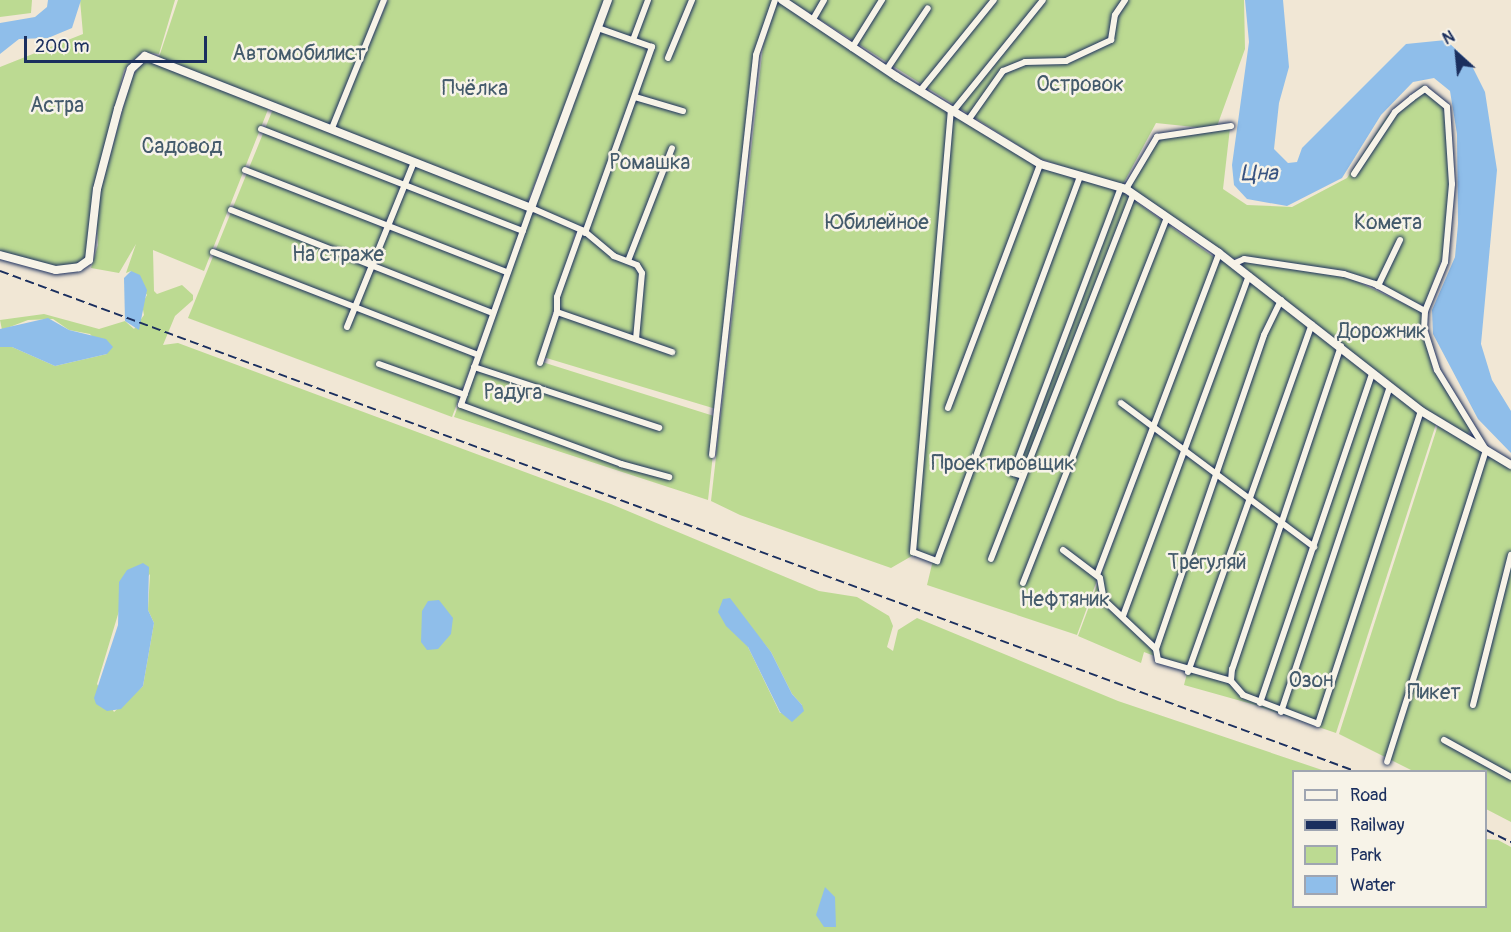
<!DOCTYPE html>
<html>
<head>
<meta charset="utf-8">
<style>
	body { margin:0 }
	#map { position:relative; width:1511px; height:932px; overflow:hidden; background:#f1e7d5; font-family:Pangolin,sans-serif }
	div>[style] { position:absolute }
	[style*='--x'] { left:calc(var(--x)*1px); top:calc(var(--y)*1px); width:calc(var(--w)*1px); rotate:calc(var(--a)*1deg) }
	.green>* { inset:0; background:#bcda92 }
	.water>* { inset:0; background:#8fbeea }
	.roads { filter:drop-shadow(0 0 2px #1b2f5e) drop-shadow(0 0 2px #1b2f5e) }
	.street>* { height:6px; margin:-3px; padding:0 3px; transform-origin:3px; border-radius:3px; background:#f7f3e8 }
	.secondary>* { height:8px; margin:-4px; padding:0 4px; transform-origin:4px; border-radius:4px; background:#f7f3e8 }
	.rail>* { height:1.5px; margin-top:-0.75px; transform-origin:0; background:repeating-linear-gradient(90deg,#1b2f5e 0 9px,transparent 0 13.5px) }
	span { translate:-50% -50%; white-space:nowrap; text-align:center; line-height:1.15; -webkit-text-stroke:5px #f7f3e8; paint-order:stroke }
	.park-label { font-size:21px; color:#435a6b }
	.water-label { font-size:22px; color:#385381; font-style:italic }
	.legend { position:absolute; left:1292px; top:770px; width:195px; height:138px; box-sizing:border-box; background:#f7f3e8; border:2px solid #9fa5b1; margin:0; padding:8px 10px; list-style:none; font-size:18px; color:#1b2f5e }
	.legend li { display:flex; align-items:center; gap:12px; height:30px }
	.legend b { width:30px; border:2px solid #9fa5b1 }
	.north { position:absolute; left:1427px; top:24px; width:60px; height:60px; -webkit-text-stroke:4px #f7f3e8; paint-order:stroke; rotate:333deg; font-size:16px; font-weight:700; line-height:24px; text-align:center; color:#1b2f5e }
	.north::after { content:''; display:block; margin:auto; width:21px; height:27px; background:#1b2f5e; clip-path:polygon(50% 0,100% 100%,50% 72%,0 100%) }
	.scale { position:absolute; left:24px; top:36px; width:183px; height:27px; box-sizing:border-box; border:3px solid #1b2f5e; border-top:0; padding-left:8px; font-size:18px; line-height:21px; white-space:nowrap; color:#1b2f5e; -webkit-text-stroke:4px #f7f3e8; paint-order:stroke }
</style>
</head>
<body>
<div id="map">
	<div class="green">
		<i style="clip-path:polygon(0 0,32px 0,31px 13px,0 17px)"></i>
		<i style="clip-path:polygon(80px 0,175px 0,159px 54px,142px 52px,124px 70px,94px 190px,91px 252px,78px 266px,40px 266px,0 251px,0 67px,83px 34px)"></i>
		<i style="clip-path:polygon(178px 0,382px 0,332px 128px,159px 57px)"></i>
		<i style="clip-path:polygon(388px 0,607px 0,527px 203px,334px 128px)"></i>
		<i style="clip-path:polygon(609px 0,774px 0,759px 45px,716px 409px,543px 357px,580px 229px,545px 217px,576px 231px,539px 361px,717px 417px,708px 500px,454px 417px)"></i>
		<i style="clip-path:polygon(789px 0,1244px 0,1245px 49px,1216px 129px,1230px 128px,1223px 189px,1247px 205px,1292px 207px,1347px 178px,1387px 116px,1423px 85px,1441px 100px,1451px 133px,1447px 245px,1424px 306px,1344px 271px,1243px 257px,1231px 259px,1128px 188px,1161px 135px,1213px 129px,1156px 123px,1122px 186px,1038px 158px)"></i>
		<i style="clip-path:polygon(778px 1px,1041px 167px,1115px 187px,1215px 258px,1077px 635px,927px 585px,934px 556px,917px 553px,891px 568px,740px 515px,711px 501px,763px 46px)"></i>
		<i style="clip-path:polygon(evenodd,146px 59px,269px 107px,204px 271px,153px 250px,154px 291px,157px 294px,182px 285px,193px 295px,193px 300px,175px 316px,163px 345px,178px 343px,611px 504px,819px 591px,857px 597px,889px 616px,893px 626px,887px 647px,893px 651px,898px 630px,917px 618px,1118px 701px,1325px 771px,1294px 772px,1294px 906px,1486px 906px,1486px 839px,1498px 840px,1511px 847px,1511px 932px,0 932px,0 347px,12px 347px,55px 366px,107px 354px,90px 334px,69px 330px,53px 319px,28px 320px,2px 330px,0 320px,44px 314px,99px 329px,125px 321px,134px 329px,144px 315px,142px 304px,147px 295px,131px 271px,126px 273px,136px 244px,119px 273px,91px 268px,98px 245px,96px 207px,132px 76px,146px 59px,150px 574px,148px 610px,154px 623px,143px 686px,114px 712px,97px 684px,119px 611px,150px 574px,146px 59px,757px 635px,771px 652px,792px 694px,802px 705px,780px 713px,748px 647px,757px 635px)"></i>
		<i style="clip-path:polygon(273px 109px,529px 210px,452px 417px,188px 318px)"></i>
		<i style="clip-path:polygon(1219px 258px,1370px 375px,1259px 706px,1184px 685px,1188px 669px,1144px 652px,1141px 663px,1078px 636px)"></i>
		<i style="clip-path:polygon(1244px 260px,1345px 276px,1422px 312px,1422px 330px,1433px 370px,1471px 428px,1467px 436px,1421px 407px,1241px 267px)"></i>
		<i style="clip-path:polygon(1374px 377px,1436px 424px,1336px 733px,1260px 707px)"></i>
		<i style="clip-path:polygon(1438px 425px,1511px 469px,1511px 822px,1486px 809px,1486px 772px,1413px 771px,1339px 734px)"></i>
	</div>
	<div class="water">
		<i style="clip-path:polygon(48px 0,81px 0,72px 28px,48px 38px,19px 39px,0 54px,0 23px,35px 17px,47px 7px)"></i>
		<i style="clip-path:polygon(1245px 0,1283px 0,1289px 67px,1279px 103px,1274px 149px,1288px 163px,1297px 162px,1302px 148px,1406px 44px,1446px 40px,1471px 64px,1485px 92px,1497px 170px,1481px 344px,1492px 380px,1511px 411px,1511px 453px,1478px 419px,1433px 334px,1432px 310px,1455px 257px,1458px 224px,1457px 134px,1450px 91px,1434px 78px,1413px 82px,1381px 115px,1342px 178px,1287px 206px,1247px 199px,1234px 185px,1232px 165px,1249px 42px)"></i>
		<i style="clip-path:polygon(131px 271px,140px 275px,147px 290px,139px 330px,125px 321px,124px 278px)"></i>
		<i style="clip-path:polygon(48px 318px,69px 330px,106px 339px,113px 347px,107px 354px,55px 366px,12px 347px,0 347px,0 329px)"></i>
		<i style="clip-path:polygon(143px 563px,149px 567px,148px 610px,154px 623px,143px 686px,121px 709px,107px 711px,96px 704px,94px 698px,118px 625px,119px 582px,127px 570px)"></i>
		<i style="clip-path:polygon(730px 598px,771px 652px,792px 694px,802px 705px,804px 711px,792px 722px,780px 712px,748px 647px,726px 626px,718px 612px,723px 599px)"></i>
		<i style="clip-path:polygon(439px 600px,453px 618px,451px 634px,438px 649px,427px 650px,421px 642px,422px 611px,428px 601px)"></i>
		<i style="clip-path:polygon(825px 887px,835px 897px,836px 927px,824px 927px,816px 915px)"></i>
	</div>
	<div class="roads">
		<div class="street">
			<i style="--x:812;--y:21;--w:24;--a:-60"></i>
			<i style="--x:633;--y:40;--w:43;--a:-69.4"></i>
			<i style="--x:852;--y:48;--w:57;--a:-58"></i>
			<i style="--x:668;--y:58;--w:63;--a:-67.5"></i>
			<i style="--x:887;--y:69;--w:73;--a:-56.1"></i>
			<i style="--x:920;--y:91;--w:117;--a:-50.9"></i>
			<i style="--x:635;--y:97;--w:50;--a:16.3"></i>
			<i style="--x:951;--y:109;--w:445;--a:94.9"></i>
			<i style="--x:913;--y:552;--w:26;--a:21"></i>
			<i style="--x:937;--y:561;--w:411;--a:-69.6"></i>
			<i style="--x:954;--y:110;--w:141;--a:-51"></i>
			<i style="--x:969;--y:119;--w:59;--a:-54.7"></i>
			<i style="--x:1003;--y:71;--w:24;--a:-22"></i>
			<i style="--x:1025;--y:62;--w:41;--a:-1.4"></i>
			<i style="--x:1066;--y:61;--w:50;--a:-25"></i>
			<i style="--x:1111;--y:40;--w:25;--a:-81"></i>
			<i style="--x:1115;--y:15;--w:18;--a:-56"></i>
			<i style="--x:332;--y:128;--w:138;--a:-67.9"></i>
			<i style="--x:261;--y:129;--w:281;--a:21.3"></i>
			<i style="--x:245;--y:170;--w:280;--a:21.3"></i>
			<i style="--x:1354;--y:174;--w:74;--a:-56.5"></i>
			<i style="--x:1395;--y:112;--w:22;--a:-39"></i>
			<i style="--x:1412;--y:98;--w:16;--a:-35"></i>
			<i style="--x:1425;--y:89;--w:28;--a:39"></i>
			<i style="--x:1447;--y:107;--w:77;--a:86.3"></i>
			<i style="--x:1452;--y:184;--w:78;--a:95.1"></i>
			<i style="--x:1445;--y:262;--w:53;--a:112.2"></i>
			<i style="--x:1425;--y:311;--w:18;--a:93"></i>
			<i style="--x:1424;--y:329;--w:43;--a:72.4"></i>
			<i style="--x:1437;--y:370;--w:94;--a:58.5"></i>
			<i style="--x:1486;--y:450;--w:327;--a:107.6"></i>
			<i style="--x:1126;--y:189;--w:61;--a:-59.2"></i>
			<i style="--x:1157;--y:137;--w:75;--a:-8.5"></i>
			<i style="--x:231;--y:210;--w:281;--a:21.5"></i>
			<i style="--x:585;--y:233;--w:198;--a:-70.2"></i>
			<i style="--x:652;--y:47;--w:57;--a:-160.6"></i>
			<i style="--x:213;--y:252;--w:284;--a:21.2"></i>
			<i style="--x:628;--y:261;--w:121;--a:-68.7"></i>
			<i style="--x:1233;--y:264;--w:12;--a:-24"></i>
			<i style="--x:1244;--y:259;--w:101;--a:8.5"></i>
			<i style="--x:1344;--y:274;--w:33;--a:18"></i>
			<i style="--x:1375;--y:284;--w:57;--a:28.4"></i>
			<i style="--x:1378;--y:286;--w:51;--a:-64.4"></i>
			<i style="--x:557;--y:312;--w:15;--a:-90"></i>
			<i style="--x:557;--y:297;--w:71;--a:-70.3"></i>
			<i style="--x:347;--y:327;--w:178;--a:-67.9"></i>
			<i style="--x:636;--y:339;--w:66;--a:-84.8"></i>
			<i style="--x:642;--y:273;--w:9;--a:-122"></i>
			<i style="--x:637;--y:265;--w:25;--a:-159"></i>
			<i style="--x:614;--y:256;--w:39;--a:-140"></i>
			<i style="--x:584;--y:231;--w:58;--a:-156.5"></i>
			<i style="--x:531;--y:208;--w:209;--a:109.6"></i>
			<i style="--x:461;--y:405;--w:171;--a:20.2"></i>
			<i style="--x:621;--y:464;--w:50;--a:15.2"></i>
			<i style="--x:1341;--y:346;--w:341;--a:108.6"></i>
			<i style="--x:1232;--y:669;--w:12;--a:95"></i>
			<i style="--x:1231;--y:681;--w:18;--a:49"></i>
			<i style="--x:1243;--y:695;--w:80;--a:21.1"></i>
			<i style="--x:1318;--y:724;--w:330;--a:-71.8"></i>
			<i style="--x:540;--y:363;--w:54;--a:-71.6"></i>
			<i style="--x:557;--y:312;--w:122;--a:19.2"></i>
			<i style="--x:379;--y:364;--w:91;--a:19.8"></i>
			<i style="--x:474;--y:367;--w:195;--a:18.2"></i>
			<i style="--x:1121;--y:403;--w:241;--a:36.7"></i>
			<i style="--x:948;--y:408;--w:261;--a:-69.3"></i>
			<i style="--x:712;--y:455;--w:402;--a:-83.7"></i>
			<i style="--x:756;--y:55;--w:58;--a:-70.9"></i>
			<i style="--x:1023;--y:476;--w:10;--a:-163"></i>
			<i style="--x:1013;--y:473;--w:306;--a:-69.3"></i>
			<i style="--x:1063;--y:550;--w:46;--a:37.1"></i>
			<i style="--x:1100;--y:578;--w:22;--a:80"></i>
			<i style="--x:1104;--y:600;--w:71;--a:43.3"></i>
			<i style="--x:1156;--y:649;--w:332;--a:-71"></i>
			<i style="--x:1264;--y:335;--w:39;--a:-64"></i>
			<i style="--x:991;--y:559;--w:392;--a:-68.7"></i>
			<i style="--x:1097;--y:575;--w:344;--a:-69.2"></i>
			<i style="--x:1023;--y:583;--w:392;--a:-68.5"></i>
			<i style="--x:1123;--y:616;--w:363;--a:-69.7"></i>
			<i style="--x:1156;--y:649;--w:11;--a:80"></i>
			<i style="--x:1158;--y:660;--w:76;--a:16"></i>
			<i style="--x:1188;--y:672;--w:369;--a:-70.4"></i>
			<i style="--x:1260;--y:703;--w:348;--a:-71.2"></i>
			<i style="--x:1473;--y:705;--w:155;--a:-75.8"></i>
			<i style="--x:1281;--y:712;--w:343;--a:-71.5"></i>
			<i style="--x:1444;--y:740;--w:77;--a:28.9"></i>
		</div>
		<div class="secondary">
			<i style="--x:782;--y:0;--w:138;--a:33.8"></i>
			<i style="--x:897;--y:77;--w:167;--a:31.3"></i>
			<i style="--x:1040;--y:164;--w:90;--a:16.2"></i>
			<i style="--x:1126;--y:189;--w:113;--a:34.5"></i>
			<i style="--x:1219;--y:253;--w:256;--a:38"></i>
			<i style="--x:1421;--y:411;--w:105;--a:31"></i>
			<i style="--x:0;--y:255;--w:58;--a:15"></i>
			<i style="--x:56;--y:270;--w:23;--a:-7"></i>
			<i style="--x:79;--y:267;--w:12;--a:-35"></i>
			<i style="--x:89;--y:260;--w:71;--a:-83.6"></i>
			<i style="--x:97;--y:189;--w:83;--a:-75.3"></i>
			<i style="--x:118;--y:109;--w:42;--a:-72"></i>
			<i style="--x:131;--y:69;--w:19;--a:-43"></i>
			<i style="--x:145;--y:56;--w:415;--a:21.5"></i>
			<i style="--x:531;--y:208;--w:222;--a:-69.7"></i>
		</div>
	</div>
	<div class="rail">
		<i style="--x:0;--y:271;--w:1447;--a:20.26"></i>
		<i style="--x:1486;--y:830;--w:28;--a:26"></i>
	</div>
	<div class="park-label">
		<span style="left:299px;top:54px">Автомобилист</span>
		<span style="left:1080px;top:85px">Островок</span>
		<span style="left:475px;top:89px">Пчёлка</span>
		<span style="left:57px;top:106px">Астра</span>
		<span style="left:182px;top:147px">Садовод</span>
		<span style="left:650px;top:163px">Ромашка</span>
		<span style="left:877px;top:223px">Юбилейное</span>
		<span style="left:1388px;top:223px">Комета</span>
		<span style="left:338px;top:255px">На страже</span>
		<span style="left:1382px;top:332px">Дорожник</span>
		<span style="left:513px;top:393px">Радуга</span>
		<span style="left:1003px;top:464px">Проектировщик</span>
		<span style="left:1207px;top:563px">Трегуляй</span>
		<span style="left:1065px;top:600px">Нефтяник</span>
		<span style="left:1311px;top:681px">Озон</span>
		<span style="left:1434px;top:693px">Пикет</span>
	</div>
	<div class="water-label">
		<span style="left:1259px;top:174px">Цна</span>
	</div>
	<ul class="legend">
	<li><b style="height:8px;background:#f7f3e8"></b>Road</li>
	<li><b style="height:8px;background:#1b2f5e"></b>Railway</li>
	<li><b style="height:16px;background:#bcda92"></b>Park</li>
	<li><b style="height:16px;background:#8fbeea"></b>Water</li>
	</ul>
	<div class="north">N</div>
	<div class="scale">200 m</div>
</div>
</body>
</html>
